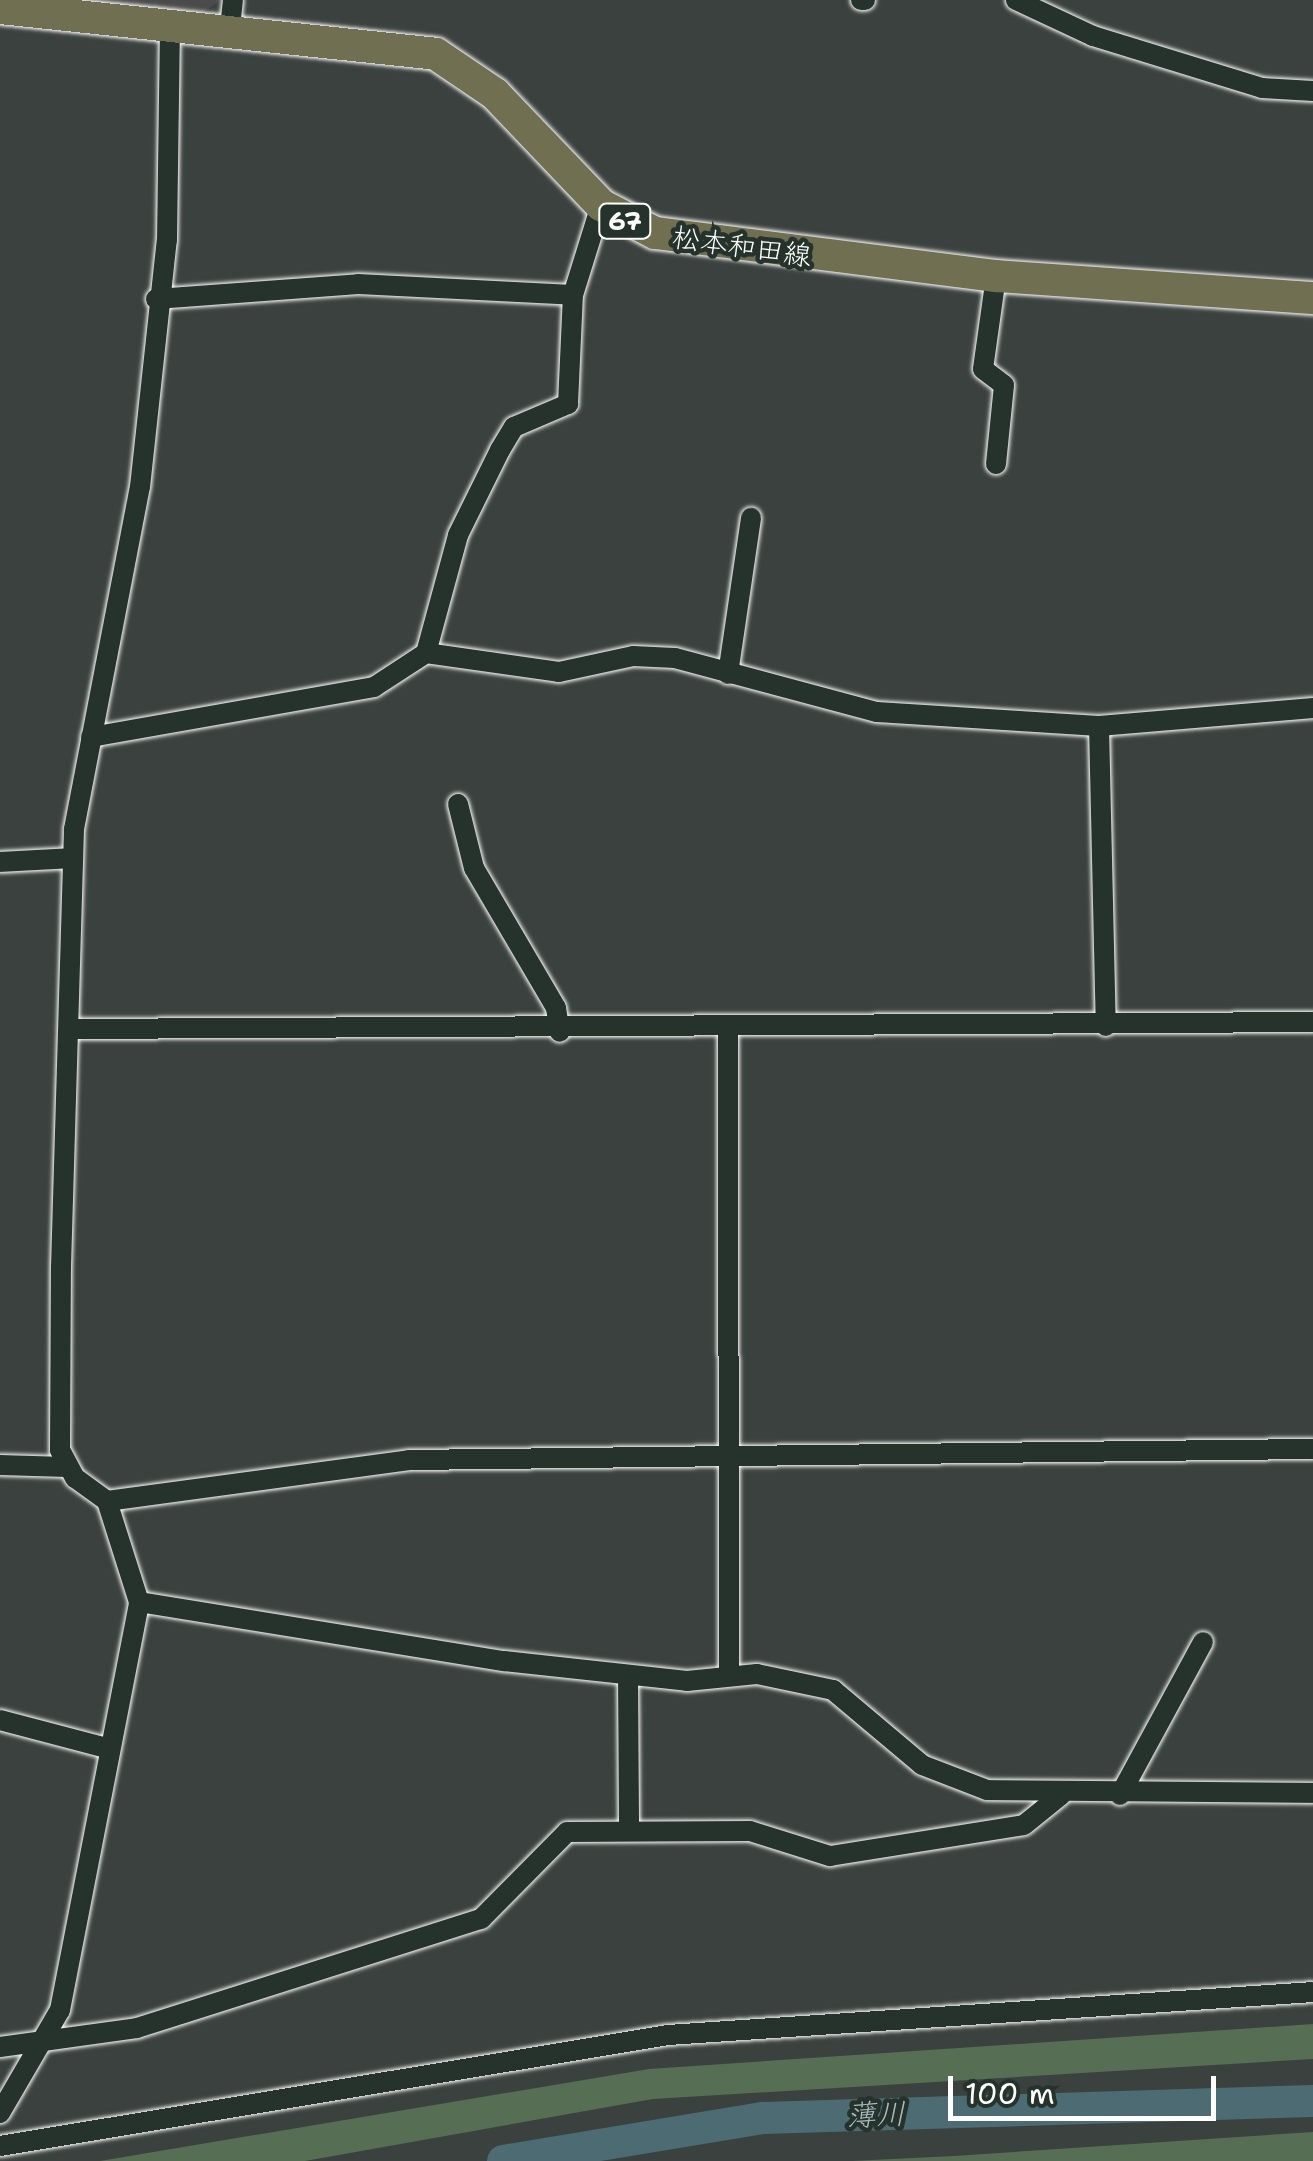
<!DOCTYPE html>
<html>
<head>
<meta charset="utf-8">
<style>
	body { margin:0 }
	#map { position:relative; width:1313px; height:2161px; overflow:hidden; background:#3b413e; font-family:"Shantell Sans","Klee One",sans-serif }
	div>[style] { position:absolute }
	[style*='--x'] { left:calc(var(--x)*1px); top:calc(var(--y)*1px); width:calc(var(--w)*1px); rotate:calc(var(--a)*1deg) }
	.built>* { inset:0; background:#4a4b4a }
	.green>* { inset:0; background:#556e54 }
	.river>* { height:32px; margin:-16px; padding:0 16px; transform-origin:16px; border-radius:16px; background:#4c6b73 }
	.roads { filter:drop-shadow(0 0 2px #fff) drop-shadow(0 0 2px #fff) }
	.minor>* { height:20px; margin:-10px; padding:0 10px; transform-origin:10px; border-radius:10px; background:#26332d }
	.primary>* { height:32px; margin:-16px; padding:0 16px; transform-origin:16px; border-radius:16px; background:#716f52 }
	span { translate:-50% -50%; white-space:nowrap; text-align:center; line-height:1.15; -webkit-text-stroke:9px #26332d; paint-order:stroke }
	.shield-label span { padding:2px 8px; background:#26332d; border:2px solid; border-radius:8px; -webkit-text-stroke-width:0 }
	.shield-label { font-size:25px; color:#fff; font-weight:700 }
	.street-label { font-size:28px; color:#fff }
	.water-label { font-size:30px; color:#aebcc0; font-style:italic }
	.scale { position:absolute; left:948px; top:2076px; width:268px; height:45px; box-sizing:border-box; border:5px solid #fff; border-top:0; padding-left:12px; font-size:30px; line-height:35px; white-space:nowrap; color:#fff; -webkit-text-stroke:8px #26332d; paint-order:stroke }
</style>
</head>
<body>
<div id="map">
	<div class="built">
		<i style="clip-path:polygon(15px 0,221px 0,197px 16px)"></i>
	</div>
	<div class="green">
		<i style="clip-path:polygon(1313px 2024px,1313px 2059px,653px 2099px,305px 2161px,100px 2161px,649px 2069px)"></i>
		<i style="clip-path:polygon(1313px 2132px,1313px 2161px,852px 2161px,954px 2156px)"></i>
	</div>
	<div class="river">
		<i style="--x:503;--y:2161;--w:264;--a:-9.4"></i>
		<i style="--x:763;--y:2118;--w:550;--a:-1.77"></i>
	</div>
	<div class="roads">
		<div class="minor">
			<i style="--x:861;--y:0;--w:4;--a:0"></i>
			<i style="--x:1016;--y:0;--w:85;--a:25.1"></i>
			<i style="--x:1093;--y:36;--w:177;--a:17.1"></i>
			<i style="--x:1262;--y:88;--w:51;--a:3.4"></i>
			<i style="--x:230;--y:28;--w:28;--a:-84"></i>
			<i style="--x:156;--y:299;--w:203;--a:-4.2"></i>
			<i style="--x:358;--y:284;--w:215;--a:2.9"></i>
			<i style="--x:996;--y:464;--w:79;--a:-84.2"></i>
			<i style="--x:1004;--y:385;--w:26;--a:-143"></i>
			<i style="--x:983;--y:369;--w:94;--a:-82"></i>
			<i style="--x:426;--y:653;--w:134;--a:8.1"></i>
			<i style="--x:559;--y:672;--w:76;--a:-12.2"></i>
			<i style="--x:633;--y:656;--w:42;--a:2.7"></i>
			<i style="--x:675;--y:658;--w:209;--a:15"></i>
			<i style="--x:877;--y:712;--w:222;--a:3.6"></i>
			<i style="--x:1099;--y:726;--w:215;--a:-4.8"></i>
			<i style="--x:728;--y:674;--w:158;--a:-81.6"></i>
			<i style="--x:1099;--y:726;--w:300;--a:88.7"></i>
			<i style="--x:91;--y:737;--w:287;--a:-10"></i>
			<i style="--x:374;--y:687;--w:62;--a:-33.2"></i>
			<i style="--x:426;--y:653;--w:122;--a:-74.8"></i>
			<i style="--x:458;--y:535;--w:95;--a:-63.7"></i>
			<i style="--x:500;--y:450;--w:27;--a:-59"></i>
			<i style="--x:514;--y:427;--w:59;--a:-23.1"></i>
			<i style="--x:568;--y:404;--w:109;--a:-87.4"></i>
			<i style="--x:573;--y:295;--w:94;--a:-72.7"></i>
			<i style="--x:458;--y:804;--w:66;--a:76"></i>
			<i style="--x:474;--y:868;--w:162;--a:59.6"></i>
			<i style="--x:556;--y:1008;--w:24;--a:81"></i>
			<i style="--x:0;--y:862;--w:73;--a:-3.1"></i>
			<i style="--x:70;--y:1029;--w:1243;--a:-0.32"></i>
			<i style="--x:728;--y:1031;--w:643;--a:89.91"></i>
			<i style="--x:0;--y:1465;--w:66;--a:1.7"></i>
			<i style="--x:107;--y:1501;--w:305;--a:-7.7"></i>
			<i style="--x:409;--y:1460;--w:904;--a:-0.7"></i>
			<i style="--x:139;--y:1602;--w:370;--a:9.2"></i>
			<i style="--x:504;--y:1661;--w:184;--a:6.2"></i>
			<i style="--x:687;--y:1681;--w:70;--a:-5.7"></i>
			<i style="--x:757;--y:1674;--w:78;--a:11.9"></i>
			<i style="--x:833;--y:1690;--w:116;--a:40.1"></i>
			<i style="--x:922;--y:1765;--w:70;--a:21"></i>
			<i style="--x:987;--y:1790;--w:326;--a:0.5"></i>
			<i style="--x:628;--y:1675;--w:156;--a:89.6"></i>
			<i style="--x:0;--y:1720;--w:111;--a:14.7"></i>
			<i style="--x:1120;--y:1795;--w:174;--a:-61.5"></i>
			<i style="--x:0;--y:2047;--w:138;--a:-7.9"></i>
			<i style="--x:137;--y:2028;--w:361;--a:-17.6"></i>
			<i style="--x:481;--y:1919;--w:122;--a:-45.3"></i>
			<i style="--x:567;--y:1832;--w:183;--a:-0.3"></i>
			<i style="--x:750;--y:1831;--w:84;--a:17.4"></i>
			<i style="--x:830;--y:1856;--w:196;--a:-9.1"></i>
			<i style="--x:1024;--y:1825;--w:48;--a:-39"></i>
			<i style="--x:0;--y:2113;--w:119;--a:-59.8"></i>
			<i style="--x:60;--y:2010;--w:416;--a:-79"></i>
			<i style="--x:139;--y:1602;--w:106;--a:-107.6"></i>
			<i style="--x:107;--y:1501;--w:39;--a:-144"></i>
			<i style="--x:75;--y:1478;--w:32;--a:-118"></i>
			<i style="--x:60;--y:1450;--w:183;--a:-89.7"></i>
			<i style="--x:61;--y:1267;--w:438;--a:-88.3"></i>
			<i style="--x:74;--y:829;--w:348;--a:-79.1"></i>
			<i style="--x:140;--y:487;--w:248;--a:-83.8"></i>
			<i style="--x:167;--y:240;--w:217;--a:-89.2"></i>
			<i style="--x:0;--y:2146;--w:677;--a:-9.43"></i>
			<i style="--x:668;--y:2035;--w:646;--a:-3.81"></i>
		</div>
		<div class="primary">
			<i style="--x:0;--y:8;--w:438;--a:6"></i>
			<i style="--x:436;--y:54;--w:71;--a:34.1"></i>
			<i style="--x:495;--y:94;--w:153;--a:46.3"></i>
			<i style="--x:601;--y:205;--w:61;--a:27.4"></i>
			<i style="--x:655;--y:233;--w:344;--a:7.2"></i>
			<i style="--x:996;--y:276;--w:318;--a:4"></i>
		</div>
	</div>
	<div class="shield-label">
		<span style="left:625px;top:221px">67</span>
	</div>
	<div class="street-label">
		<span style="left:742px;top:246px;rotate:8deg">松本和田線</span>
	</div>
	<div class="water-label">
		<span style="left:876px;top:2115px;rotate:-2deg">薄川</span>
	</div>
	<div class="scale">100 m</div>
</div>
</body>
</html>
